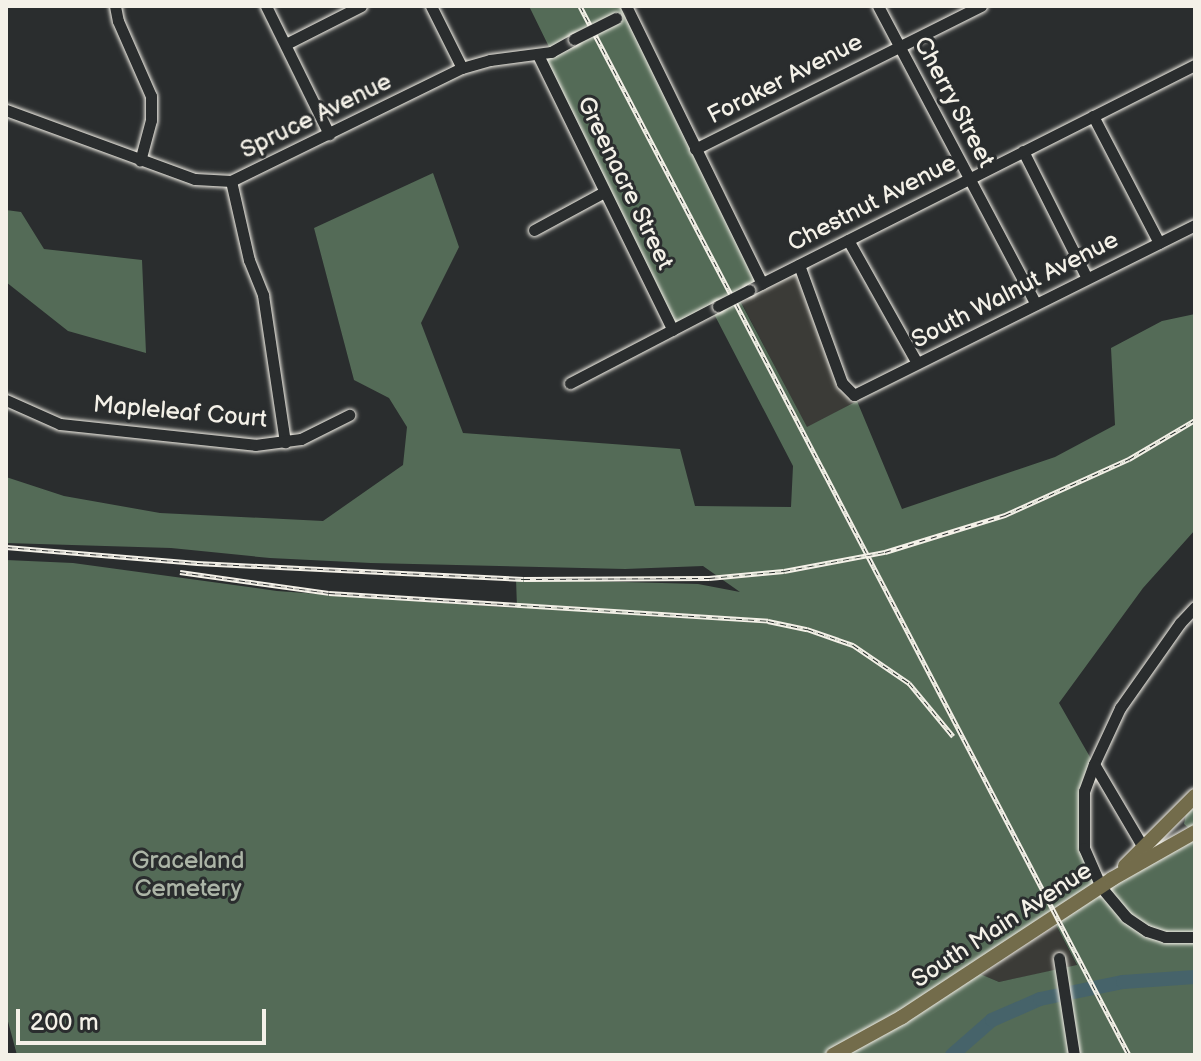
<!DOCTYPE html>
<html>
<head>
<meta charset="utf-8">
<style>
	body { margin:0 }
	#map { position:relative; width:1201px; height:1061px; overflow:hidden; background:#2a2d2e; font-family:"Balsamiq Sans",sans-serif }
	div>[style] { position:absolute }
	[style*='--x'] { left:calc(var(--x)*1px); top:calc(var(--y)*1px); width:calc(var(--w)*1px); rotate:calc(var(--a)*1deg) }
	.built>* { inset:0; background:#3b3b37 }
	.green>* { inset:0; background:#546b57 }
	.river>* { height:14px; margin:-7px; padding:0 7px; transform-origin:7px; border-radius:7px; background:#46636a }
	.roads { filter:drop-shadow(0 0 2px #f4f1e8) drop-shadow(0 0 2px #f4f1e8) }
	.minor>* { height:11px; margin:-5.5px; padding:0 5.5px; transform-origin:5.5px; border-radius:5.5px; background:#2a2d2e }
	.major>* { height:14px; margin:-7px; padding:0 7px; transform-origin:7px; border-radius:7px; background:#736c4b }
	.rail>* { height:5px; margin-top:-2.5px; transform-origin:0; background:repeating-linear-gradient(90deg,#2a2d2e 0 6px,#f4f1e8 0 12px); box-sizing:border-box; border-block:2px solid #f4f1e8 }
	.bridges { filter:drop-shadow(0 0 2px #f4f1e8) drop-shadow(0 0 2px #f4f1e8) }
	.minor-bridge>* { height:11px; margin:-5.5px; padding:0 5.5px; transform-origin:5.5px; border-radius:5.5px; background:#2a2d2e }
	span { translate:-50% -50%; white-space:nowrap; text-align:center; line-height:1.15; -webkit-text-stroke:6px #2a2d2e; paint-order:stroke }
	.street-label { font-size:24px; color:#f4f1e8 }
	.park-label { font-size:24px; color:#acb5a7 }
	.frame { position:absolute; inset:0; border:8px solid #f4f1e8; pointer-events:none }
	.scale { position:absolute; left:16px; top:1009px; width:250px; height:36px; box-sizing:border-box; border:4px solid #f4f1e8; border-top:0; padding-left:10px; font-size:24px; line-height:28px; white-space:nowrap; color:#f4f1e8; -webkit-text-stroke:6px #2a2d2e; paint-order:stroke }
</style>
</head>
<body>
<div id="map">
	<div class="built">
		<i style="clip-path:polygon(799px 265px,842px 383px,857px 401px,807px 428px,738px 296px)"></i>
		<i style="clip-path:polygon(1053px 919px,1077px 966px,999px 982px,972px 971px)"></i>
	</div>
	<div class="green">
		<i style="clip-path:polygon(evenodd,529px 6px,626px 6px,762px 284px,738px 297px,807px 427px,857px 401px,902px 509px,1055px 457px,1115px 425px,1111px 348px,1162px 321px,1195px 314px,1195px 530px,1143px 588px,1059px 703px,1094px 764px,1084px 791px,1084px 848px,1101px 887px,1193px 832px,1184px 824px,1186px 814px,1195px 806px,1195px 1055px,17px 1055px,6px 1014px,6px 560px,73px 563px,277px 591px,517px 608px,516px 579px,698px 584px,740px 592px,703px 566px,625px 569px,371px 563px,270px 558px,171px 548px,6px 543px,6px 477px,64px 496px,160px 513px,323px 521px,403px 465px,407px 427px,389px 398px,354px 380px,314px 228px,433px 173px,459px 247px,421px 323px,463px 433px,680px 449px,695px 506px,791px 507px,793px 466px,712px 310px,673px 330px,538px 55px,551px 51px,529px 6px,1053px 919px,1077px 965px,999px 982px,973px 971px,1053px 919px)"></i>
		<i style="clip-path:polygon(6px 210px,21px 212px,44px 249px,142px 260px,146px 353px,68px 331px,6px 282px)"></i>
	</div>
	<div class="river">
		<i style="--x:952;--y:1055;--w:53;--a:-41.2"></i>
		<i style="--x:992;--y:1020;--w:52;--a:-23.6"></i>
		<i style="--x:1040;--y:999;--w:85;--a:-11.6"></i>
		<i style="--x:1123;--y:982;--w:72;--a:-4"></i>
	</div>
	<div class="roads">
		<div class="minor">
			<i style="--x:115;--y:6;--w:15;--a:79"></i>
			<i style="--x:118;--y:21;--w:82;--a:66.3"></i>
			<i style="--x:151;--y:96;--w:24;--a:90"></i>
			<i style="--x:151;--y:120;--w:42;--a:105"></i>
			<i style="--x:266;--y:6;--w:143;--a:63.8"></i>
			<i style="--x:431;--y:6;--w:69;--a:63.4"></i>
			<i style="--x:626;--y:6;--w:309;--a:63.9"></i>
			<i style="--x:878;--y:6;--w:337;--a:62.1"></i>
			<i style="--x:286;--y:44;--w:84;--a:-26.9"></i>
			<i style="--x:538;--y:55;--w:306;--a:63.9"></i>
			<i style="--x:6;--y:110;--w:201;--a:20.1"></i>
			<i style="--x:195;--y:179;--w:36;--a:3"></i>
			<i style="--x:231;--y:181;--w:257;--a:-26.1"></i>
			<i style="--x:462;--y:68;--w:29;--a:-16"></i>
			<i style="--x:490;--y:60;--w:62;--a:-7.5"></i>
			<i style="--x:551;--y:52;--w:26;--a:-29"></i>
			<i style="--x:1093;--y:116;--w:143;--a:62.5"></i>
			<i style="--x:695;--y:149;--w:320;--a:-26.6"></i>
			<i style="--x:1023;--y:151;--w:142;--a:63.3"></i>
			<i style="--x:231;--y:181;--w:81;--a:77.2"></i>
			<i style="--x:249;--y:260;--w:38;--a:68"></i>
			<i style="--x:263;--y:295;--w:149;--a:81.5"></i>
			<i style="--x:534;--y:230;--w:80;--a:-28.5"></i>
			<i style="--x:848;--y:240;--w:141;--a:60.7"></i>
			<i style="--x:799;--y:265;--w:126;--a:70"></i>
			<i style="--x:842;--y:383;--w:17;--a:45"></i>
			<i style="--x:854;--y:395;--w:381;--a:-26.5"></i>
			<i style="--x:749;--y:290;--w:500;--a:-26.8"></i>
			<i style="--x:570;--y:383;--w:167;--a:-27.5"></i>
			<i style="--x:6;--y:400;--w:59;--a:24"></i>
			<i style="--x:60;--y:424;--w:196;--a:6.1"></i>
			<i style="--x:255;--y:445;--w:46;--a:-7.4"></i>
			<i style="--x:301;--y:439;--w:54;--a:-26.6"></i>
			<i style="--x:1195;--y:607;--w:22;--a:133"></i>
			<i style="--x:1180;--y:623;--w:104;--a:125.2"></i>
			<i style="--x:1120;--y:708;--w:62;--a:114.9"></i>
			<i style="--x:1094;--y:764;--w:29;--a:110"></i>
			<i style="--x:1084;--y:791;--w:57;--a:90"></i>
			<i style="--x:1084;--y:848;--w:43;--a:66.4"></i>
			<i style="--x:1101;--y:887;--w:39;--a:50"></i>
			<i style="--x:1126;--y:917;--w:25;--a:34"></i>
			<i style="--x:1147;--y:931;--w:19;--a:18"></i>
			<i style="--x:1165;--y:937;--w:30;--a:0"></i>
			<i style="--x:1094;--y:764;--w:104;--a:59.5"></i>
			<i style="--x:1059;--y:958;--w:98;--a:81.2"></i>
		</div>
		<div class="major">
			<i style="--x:1125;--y:866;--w:99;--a:-45"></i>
			<i style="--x:833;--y:1055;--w:79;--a:-28.8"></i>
			<i style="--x:902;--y:1017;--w:251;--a:-33.3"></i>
			<i style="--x:1112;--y:879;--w:95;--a:-29.5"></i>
		</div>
	</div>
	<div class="rail">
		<i style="--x:580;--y:6;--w:1184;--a:62.37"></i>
		<i style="--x:6;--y:547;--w:192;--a:4.8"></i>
		<i style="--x:197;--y:563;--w:327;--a:2.8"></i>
		<i style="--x:524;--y:579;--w:185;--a:-0.3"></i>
		<i style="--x:709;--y:578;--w:75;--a:-5.3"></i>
		<i style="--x:784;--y:571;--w:103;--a:-10.7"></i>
		<i style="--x:885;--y:552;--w:126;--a:-17.1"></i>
		<i style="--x:1005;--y:515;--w:136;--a:-24.3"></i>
		<i style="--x:1129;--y:459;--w:77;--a:-30.6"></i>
		<i style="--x:180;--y:572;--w:150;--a:8"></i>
		<i style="--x:329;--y:593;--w:440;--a:3.6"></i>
		<i style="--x:768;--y:621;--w:40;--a:12"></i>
		<i style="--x:807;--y:629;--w:49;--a:19.2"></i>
		<i style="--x:853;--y:645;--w:68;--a:34.2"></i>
		<i style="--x:909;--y:683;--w:69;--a:50.3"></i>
	</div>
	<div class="bridges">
		<div class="minor-bridge">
			<i style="--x:574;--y:39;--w:47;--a:-26.6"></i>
			<i style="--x:718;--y:306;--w:35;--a:-27"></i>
		</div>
	</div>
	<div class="street-label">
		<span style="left:785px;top:79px;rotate:-27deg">Foraker Avenue</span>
		<span style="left:954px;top:102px;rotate:62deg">Cherry Street</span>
		<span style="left:316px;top:116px;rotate:-26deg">Spruce Avenue</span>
		<span style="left:625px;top:183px;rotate:64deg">Greenacre Street</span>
		<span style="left:872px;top:203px;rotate:-27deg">Chestnut Avenue</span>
		<span style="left:1015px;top:290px;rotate:-27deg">South Walnut Avenue</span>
		<span style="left:180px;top:412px;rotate:5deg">Mapleleaf Court</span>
		<span style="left:1002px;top:925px;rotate:-33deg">South Main Avenue</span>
	</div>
	<div class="park-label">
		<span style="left:188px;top:875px">Graceland<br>Cemetery</span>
	</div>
	<div class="frame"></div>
	<div class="scale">200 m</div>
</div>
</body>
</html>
